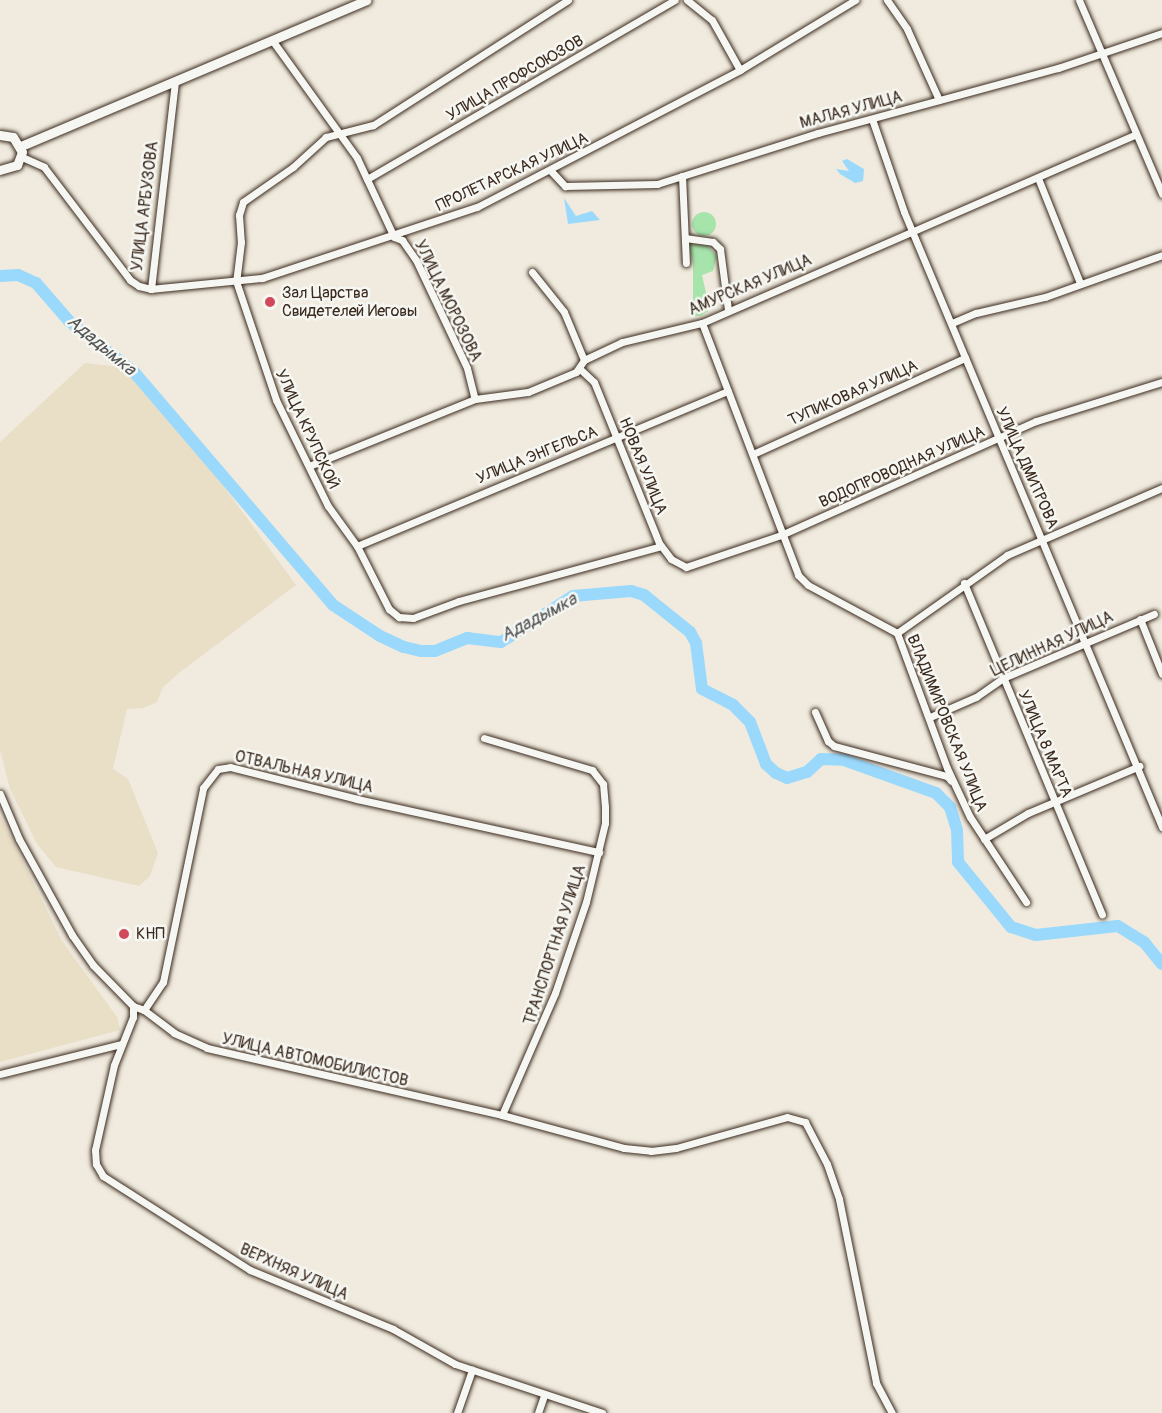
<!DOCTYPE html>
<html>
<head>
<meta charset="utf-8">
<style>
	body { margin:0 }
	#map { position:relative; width:1162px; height:1413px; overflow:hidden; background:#f0ebde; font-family:Pangolin,sans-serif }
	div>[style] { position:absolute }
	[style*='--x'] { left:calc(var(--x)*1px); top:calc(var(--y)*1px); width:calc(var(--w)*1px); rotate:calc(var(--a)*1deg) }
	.built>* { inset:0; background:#e9dec6 }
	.green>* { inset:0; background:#a6e4ab }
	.round { border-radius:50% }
	.water>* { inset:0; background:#9bd9fc }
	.river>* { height:12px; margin:-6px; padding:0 6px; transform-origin:6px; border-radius:6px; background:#9bd9fc }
	.roads { filter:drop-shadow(0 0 2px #3b2a1e) drop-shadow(0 0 2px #3b2a1e) }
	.street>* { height:7px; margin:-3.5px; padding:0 3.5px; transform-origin:3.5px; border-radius:3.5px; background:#f6f6f2 }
	.secondary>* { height:9px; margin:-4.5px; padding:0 4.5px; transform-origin:4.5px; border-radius:4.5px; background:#f6f6f2 }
	.dots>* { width:16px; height:16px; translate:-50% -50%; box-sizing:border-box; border:3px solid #f6f6f2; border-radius:50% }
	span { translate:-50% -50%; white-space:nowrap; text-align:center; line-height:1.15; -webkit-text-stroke:5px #f6f6f2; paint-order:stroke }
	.street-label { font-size:16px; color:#3b2a1e }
	.poi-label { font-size:16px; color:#3b2a1e }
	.left { translate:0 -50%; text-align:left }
	.water-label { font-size:18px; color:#535656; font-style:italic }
</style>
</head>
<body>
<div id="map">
	<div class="built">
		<i style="clip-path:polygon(85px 363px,129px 368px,161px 401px,296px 585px,179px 673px,163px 687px,157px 702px,143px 708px,127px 709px,113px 769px,128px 779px,158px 853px,150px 876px,139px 886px,56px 867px,37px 844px,10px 789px,0 750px,0 442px)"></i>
		<i style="clip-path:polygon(0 815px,62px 941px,117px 1017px,120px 1030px,0 1062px)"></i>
	</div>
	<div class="green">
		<i class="round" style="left:692px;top:212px;width:24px;height:24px"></i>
		<i style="clip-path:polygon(688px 244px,707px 245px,717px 256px,713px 271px,702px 275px,708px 301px,708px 311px,701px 316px,695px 316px,693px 309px,693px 262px)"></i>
	</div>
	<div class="water">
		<i style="clip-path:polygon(847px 159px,864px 169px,863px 181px,855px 183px,840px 174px,836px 169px,849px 171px,842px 161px)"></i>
		<i style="clip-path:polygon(564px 198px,576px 216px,592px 211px,600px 220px,568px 224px)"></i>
	</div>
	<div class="river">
		<i style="--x:0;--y:276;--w:18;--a:-3"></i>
		<i style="--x:18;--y:275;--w:20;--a:24"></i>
		<i style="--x:36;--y:283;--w:50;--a:49"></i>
		<i style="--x:69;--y:321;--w:83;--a:38.1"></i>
		<i style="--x:134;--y:372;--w:306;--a:49.5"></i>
		<i style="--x:333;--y:605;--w:56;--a:33.4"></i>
		<i style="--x:380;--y:636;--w:26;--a:25"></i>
		<i style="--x:404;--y:647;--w:18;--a:13"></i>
		<i style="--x:422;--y:651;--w:13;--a:0"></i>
		<i style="--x:435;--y:651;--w:35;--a:-22"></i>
		<i style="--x:467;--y:638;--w:34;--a:7"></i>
		<i style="--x:501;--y:642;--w:85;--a:-32.6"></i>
		<i style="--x:573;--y:596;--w:58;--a:-4.9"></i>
		<i style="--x:631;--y:591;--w:14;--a:17"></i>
		<i style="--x:644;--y:595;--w:59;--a:38.8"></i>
		<i style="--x:690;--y:632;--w:13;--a:61"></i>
		<i style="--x:696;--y:643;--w:46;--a:82.6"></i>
		<i style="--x:702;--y:689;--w:35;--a:27"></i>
		<i style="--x:733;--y:705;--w:24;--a:45"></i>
		<i style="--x:750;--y:722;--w:45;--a:69.1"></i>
		<i style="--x:766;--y:764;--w:13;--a:42"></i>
		<i style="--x:776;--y:773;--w:12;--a:24"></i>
		<i style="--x:787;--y:778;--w:21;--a:-17"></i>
		<i style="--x:807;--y:772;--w:19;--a:-43"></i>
		<i style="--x:821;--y:759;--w:23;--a:2"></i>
		<i style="--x:844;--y:760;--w:98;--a:19.7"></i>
		<i style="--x:936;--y:793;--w:20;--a:45"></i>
		<i style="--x:950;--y:807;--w:24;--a:73"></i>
		<i style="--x:957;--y:830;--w:32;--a:88"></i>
		<i style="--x:958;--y:862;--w:84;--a:50.8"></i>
		<i style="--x:1011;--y:927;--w:26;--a:18"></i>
		<i style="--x:1036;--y:935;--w:82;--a:-6.3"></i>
		<i style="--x:1118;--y:926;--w:31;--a:32"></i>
		<i style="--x:1144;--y:942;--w:28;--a:51"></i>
	</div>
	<div class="roads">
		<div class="street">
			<i style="--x:568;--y:0;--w:232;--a:147.3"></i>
			<i style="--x:373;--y:125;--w:49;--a:165.7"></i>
			<i style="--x:326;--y:137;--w:45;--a:137.7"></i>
			<i style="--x:293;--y:167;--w:61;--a:145"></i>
			<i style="--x:243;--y:202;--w:14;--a:107"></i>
			<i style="--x:239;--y:215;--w:27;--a:86"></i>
			<i style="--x:241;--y:242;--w:39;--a:97"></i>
			<i style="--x:236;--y:281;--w:126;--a:71.4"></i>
			<i style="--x:276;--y:400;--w:118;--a:63.9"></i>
			<i style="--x:328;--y:506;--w:49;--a:54.1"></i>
			<i style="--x:357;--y:546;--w:71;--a:63.1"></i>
			<i style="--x:389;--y:609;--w:13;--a:39"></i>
			<i style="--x:399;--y:617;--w:14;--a:4"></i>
			<i style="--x:413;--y:618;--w:49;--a:-20.3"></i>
			<i style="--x:459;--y:601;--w:209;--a:-15.2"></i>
			<i style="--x:687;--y:0;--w:32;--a:39"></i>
			<i style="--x:712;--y:20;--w:57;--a:60.8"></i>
			<i style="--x:887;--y:0;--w:35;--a:55"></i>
			<i style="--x:907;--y:29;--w:78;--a:65.7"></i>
			<i style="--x:1079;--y:0;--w:211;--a:66.8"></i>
			<i style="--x:272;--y:40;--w:145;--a:54.2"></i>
			<i style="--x:357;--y:158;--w:87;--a:64.9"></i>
			<i style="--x:394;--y:237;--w:9;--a:21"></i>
			<i style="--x:402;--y:240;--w:24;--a:55"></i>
			<i style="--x:416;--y:260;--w:119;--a:64.7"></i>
			<i style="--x:467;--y:368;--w:32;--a:76"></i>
			<i style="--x:872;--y:119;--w:98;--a:71"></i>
			<i style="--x:904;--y:212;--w:667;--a:67.24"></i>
			<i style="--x:22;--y:157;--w:24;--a:24"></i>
			<i style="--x:44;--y:167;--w:142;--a:52.7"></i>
			<i style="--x:130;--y:280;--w:11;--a:34"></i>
			<i style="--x:139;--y:286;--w:12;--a:14"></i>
			<i style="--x:151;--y:289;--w:112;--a:-5.7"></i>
			<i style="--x:262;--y:278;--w:226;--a:-18.3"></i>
			<i style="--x:477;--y:207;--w:297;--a:-27.5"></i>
			<i style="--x:740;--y:70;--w:135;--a:-31.3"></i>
			<i style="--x:551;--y:171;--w:21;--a:47"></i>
			<i style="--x:565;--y:186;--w:92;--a:-1.2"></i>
			<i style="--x:657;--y:184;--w:169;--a:-17.6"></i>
			<i style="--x:818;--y:133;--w:249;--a:-15.2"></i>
			<i style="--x:1058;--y:68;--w:110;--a:-18.6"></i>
			<i style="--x:682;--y:176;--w:87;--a:87.4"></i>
			<i style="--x:1038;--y:178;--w:113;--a:68.2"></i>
			<i style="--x:367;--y:179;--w:356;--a:-30.2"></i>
			<i style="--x:685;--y:238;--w:28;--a:8"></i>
			<i style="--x:713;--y:242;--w:10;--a:45"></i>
			<i style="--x:720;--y:249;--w:62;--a:82.5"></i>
			<i style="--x:532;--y:272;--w:51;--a:51.3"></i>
			<i style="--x:564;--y:312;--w:52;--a:67.4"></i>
			<i style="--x:151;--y:289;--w:208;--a:-83.4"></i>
			<i style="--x:702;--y:323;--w:270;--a:69.1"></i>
			<i style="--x:798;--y:575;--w:14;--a:45"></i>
			<i style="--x:808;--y:585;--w:101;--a:28.3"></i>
			<i style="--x:897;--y:633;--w:144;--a:69.7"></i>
			<i style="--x:947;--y:768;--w:54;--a:64.9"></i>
			<i style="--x:970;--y:817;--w:102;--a:56.6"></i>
			<i style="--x:952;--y:323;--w:26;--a:-23"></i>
			<i style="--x:976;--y:313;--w:71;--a:-13.1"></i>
			<i style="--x:1045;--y:297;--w:124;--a:-19.7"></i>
			<i style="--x:580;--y:369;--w:19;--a:43"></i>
			<i style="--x:594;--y:382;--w:174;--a:68"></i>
			<i style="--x:659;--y:543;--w:20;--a:53"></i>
			<i style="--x:671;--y:559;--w:17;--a:28"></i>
			<i style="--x:686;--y:567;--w:100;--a:-18.6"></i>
			<i style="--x:781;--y:535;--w:279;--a:-24.1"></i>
			<i style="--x:1036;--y:421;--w:132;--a:-17.2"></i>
			<i style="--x:753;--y:454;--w:233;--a:-24.4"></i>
			<i style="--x:309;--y:466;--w:179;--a:-22"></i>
			<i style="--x:475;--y:399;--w:53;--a:-7.5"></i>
			<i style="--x:528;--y:392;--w:52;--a:-22.6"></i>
			<i style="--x:576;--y:372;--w:14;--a:-56"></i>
			<i style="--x:584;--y:360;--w:42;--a:-25.3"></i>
			<i style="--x:622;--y:342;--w:82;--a:-13.4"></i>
			<i style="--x:702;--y:323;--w:471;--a:-23.5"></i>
			<i style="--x:357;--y:546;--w:402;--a:-22.7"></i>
			<i style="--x:964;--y:583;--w:359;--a:67.4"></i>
			<i style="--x:1140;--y:619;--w:59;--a:68.2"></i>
			<i style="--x:897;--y:633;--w:135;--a:-35.3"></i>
			<i style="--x:1007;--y:555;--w:169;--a:-23.4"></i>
			<i style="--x:815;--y:712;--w:32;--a:66"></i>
			<i style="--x:828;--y:741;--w:8;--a:40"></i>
			<i style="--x:834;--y:746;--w:117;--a:14.9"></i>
			<i style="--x:947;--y:776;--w:6;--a:51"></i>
			<i style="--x:930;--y:717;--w:50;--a:-23.5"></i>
			<i style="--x:976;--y:697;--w:33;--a:-35"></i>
			<i style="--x:1003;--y:678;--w:164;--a:-23"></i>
			<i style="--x:484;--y:738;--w:113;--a:16.5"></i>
			<i style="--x:592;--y:770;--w:18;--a:52"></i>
			<i style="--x:603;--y:784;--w:23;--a:85"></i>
			<i style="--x:605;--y:807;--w:16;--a:90"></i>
			<i style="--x:605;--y:823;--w:81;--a:103.5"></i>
			<i style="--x:586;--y:902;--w:96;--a:108.8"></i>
			<i style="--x:555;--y:993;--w:133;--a:113.5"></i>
			<i style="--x:0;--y:794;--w:49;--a:67.1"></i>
			<i style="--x:19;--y:839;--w:110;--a:61.1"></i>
			<i style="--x:72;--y:935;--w:37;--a:55"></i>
			<i style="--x:93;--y:965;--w:57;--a:45.7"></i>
			<i style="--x:133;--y:1006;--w:11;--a:90"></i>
			<i style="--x:133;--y:1017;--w:52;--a:111.6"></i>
			<i style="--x:114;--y:1065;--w:87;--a:102.6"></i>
			<i style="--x:95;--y:1150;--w:14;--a:86"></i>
			<i style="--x:96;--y:1164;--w:14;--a:60"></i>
			<i style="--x:103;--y:1176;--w:174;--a:32.6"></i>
			<i style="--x:250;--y:1270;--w:155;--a:22.4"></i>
			<i style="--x:393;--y:1329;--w:71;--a:29.4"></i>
			<i style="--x:455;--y:1364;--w:155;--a:18.4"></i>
			<i style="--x:984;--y:839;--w:51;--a:-30.6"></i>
			<i style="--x:1028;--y:813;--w:121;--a:-22.9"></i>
			<i style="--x:133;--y:1006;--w:12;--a:20"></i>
			<i style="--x:144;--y:1010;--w:38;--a:37"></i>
			<i style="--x:174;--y:1033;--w:36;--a:24"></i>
			<i style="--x:207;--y:1048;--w:303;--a:12.8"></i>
			<i style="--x:502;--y:1115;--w:126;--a:15.1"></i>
			<i style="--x:624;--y:1148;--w:27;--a:6"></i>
			<i style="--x:651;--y:1151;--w:25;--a:-7"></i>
			<i style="--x:676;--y:1148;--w:115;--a:-15.6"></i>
			<i style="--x:787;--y:1117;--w:19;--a:16"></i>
			<i style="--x:805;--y:1122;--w:47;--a:62.4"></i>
			<i style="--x:827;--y:1164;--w:37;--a:71"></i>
			<i style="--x:839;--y:1199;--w:188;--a:78.6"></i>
			<i style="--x:876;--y:1383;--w:34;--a:62"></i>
			<i style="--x:144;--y:1010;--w:34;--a:-56"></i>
			<i style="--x:163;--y:982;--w:198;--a:-78.3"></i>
			<i style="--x:203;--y:788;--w:24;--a:-52"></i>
			<i style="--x:218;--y:769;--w:12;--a:-9"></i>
			<i style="--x:230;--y:767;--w:131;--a:14.1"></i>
			<i style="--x:357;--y:799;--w:248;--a:12.4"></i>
			<i style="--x:0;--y:1074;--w:125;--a:-13.9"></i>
			<i style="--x:457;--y:1413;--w:46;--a:-70.8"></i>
			<i style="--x:538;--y:1413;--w:18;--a:-71"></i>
		</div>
		<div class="secondary">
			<i style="--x:0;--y:135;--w:13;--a:9"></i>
			<i style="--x:13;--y:137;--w:17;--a:59"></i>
			<i style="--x:22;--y:152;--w:14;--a:111"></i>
			<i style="--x:17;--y:165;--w:18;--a:164"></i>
			<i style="--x:21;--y:146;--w:375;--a:-22.9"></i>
		</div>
	</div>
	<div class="dots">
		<i style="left:270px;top:302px;background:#d1495b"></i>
		<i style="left:124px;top:934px;background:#d1495b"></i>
	</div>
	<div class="street-label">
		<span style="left:515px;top:78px;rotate:-30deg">УЛИЦА ПРОФСОЮЗОВ</span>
		<span style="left:851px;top:110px;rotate:-15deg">МАЛАЯ УЛИЦА</span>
		<span style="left:512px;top:172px;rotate:-25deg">ПРОЛЕТАРСКАЯ УЛИЦА</span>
		<span style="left:145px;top:206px;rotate:-83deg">УЛИЦА АРБУЗОВА</span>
		<span style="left:750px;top:285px;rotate:-23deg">АМУРСКАЯ УЛИЦА</span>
		<span style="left:448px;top:301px;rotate:64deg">УЛИЦА МОРОЗОВА</span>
		<span style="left:853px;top:393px;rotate:-24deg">ТУПИКОВАЯ УЛИЦА</span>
		<span style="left:307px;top:429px;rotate:65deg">УЛИЦА КРУПСКОЙ</span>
		<span style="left:537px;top:455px;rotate:-22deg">УЛИЦА ЭНГЕЛЬСА</span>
		<span style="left:643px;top:466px;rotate:68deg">НОВАЯ УЛИЦА</span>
		<span style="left:902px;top:467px;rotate:-24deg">ВОДОПРОВОДНАЯ УЛИЦА</span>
		<span style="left:1027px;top:468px;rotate:66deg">УЛИЦА ДМИТРОВА</span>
		<span style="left:1052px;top:644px;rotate:-25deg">ЦЕЛИННАЯ УЛИЦА</span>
		<span style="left:947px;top:723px;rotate:68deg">ВЛАДИМИРОВСКАЯ УЛИЦА</span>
		<span style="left:1045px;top:744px;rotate:67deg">УЛИЦА 8 МАРТА</span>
		<span style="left:304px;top:772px;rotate:13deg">ОТВАЛЬНАЯ УЛИЦА</span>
		<span style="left:555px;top:945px;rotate:-72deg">ТРАНСПОРТНАЯ УЛИЦА</span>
		<span style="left:315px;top:1060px;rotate:13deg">УЛИЦА АВТОМОБИЛИСТОВ</span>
		<span style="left:294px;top:1272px;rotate:24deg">ВЕРХНЯЯ УЛИЦА</span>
	</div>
	<div class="poi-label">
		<span class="left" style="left:282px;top:302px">Зал Царства<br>Свидетелей Иеговы</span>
		<span class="left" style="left:136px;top:934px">КНП</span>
	</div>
	<div class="water-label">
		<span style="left:101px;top:346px;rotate:40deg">Ададымка</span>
		<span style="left:539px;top:618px;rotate:-28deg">Ададымка</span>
	</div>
</div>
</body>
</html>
